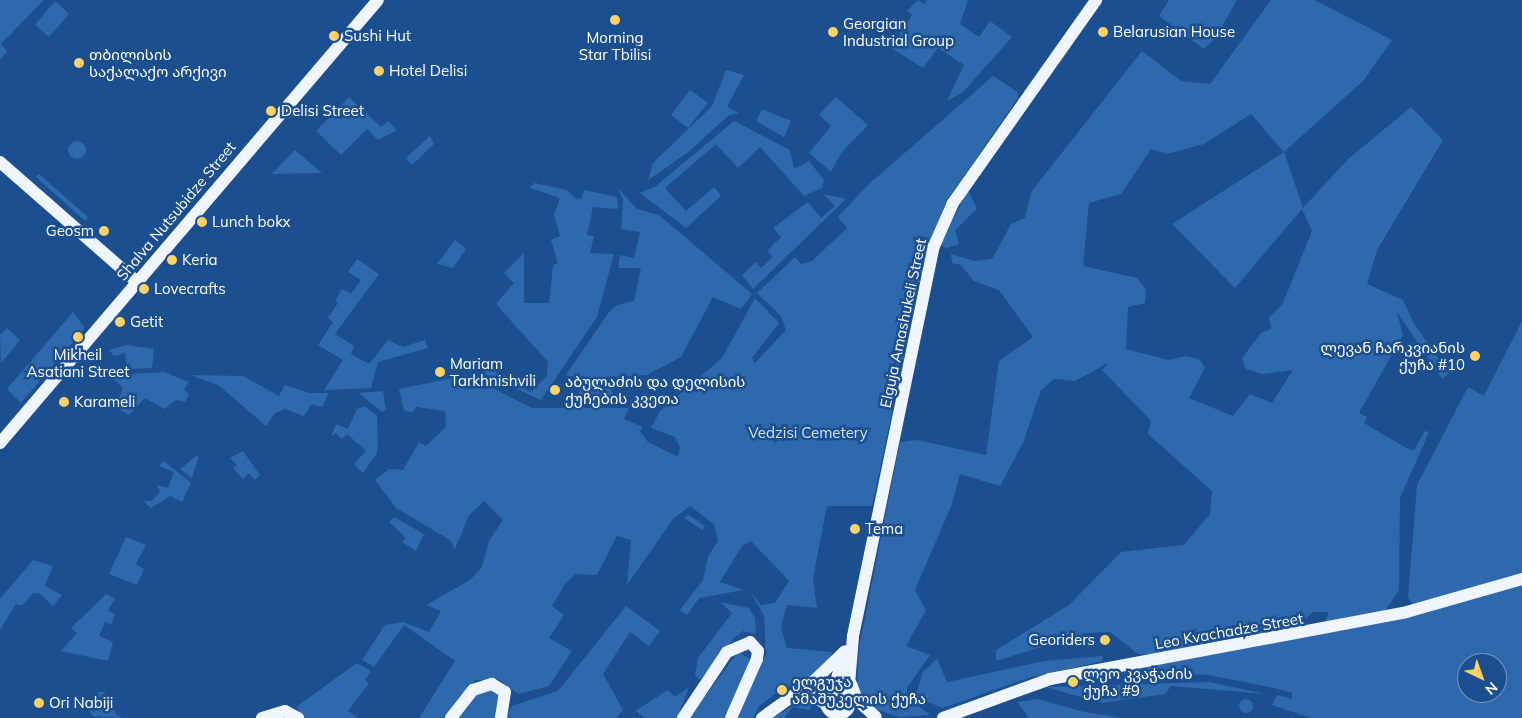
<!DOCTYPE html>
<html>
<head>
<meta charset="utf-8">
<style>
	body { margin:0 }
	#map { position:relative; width:1522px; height:718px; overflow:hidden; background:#1b4f8f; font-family:Mulish,"Noto Sans Georgian",sans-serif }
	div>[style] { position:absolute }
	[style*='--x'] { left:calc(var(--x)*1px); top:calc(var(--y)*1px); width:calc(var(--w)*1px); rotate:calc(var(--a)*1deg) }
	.green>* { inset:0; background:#2e69ad }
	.round { border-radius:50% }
	.major>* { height:12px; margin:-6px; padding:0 6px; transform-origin:6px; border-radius:6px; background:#f0f6ff }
	.major>.ring { margin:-6px; padding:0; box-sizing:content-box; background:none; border:12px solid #f0f6ff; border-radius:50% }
	.dots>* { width:14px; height:14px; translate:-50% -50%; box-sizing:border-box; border:2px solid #1b4f8f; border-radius:50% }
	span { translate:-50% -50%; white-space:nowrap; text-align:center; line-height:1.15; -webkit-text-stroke:5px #1b4f8f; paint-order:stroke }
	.poi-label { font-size:15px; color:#fff }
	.left { translate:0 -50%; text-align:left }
	.right { translate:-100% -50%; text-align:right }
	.street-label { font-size:15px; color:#fff }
	.park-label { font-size:15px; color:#cfe3fa }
	.north { position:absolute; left:1457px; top:653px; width:50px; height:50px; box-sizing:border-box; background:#1b4f8f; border:1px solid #7695bc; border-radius:50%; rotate:138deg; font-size:14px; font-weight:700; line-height:20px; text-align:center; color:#fff }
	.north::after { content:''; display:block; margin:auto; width:18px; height:22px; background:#ffd166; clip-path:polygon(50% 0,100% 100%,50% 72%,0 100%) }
</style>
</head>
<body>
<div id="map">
	<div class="green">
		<i style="clip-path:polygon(0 0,44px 0,1px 44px,7px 51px,0 60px)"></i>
		<i style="clip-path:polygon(918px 0,925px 4px,927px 0,968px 0,960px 24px,979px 37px,990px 21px,1012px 37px,963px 92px,947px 101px,964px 65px,938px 48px,923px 68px,891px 48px,912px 15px,907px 11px)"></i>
		<i style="clip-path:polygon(1169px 0,1237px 0,1216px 37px,1204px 49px,1159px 16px)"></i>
		<i style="clip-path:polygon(evenodd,1271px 0,1315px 0,1392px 40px,1364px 80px,1284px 152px,1303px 208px,1347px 160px,1411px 107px,1443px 140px,1377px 250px,1367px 284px,1403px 300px,1414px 324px,1449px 373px,1442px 379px,1397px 312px,1403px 335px,1359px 413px,1367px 417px,1364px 423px,1408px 449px,1414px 450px,1425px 431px,1429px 432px,1400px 498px,1399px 590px,1383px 614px,1324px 625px,1329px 612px,1313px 612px,1292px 631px,1155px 655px,1138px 654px,1110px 632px,1087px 633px,996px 661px,996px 650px,1069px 605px,1121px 552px,1184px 545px,1210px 514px,1212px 491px,1148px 434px,1151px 421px,1102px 370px,1108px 363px,1075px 381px,1054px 379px,1041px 390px,1023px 443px,1000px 486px,960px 474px,952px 504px,915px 590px,926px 610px,906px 646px,930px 655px,907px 688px,907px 697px,930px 715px,900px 717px,877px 710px,862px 698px,857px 684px,859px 648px,900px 442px,917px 440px,986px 455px,999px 361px,1033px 337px,999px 290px,974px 281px,961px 265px,952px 263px,951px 254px,974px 261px,992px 259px,1011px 224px,1025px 218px,1031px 192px,1142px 51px,1181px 81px,1210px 84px,1271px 0,1251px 114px,1284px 152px,1172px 224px,1235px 288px,1302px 209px,1312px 231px,1283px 303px,1269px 318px,1271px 329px,1261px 333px,1242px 358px,1246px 369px,1262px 374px,1293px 370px,1272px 403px,1250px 394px,1233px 416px,1189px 398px,1205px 368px,1200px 360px,1187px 356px,1168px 360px,1126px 349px,1128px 307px,1145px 303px,1146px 290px,1137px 278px,1083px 266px,1089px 203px,1121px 194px,1151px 149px,1167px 154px,1204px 144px,1251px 114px)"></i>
		<i style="clip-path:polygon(55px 1px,69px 14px,49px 37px,35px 25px)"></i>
		<i style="clip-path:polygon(726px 70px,744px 75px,727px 107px,739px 113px,729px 115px,687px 153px,648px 180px,653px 163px,712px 106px)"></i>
		<i style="clip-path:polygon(993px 76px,1018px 92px,1018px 98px,947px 200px,928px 245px,872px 506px,827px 506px,813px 578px,817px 608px,787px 605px,781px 627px,787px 648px,832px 652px,830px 661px,807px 679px,779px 691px,759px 706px,753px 718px,736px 718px,766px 655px,764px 616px,750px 591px,761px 605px,775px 603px,789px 581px,751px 541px,742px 546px,720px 582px,744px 590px,699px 598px,687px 615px,680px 610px,703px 580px,708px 556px,718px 541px,714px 524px,690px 506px,673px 519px,627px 585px,631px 540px,617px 536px,597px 575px,575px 574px,565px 584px,552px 606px,564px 615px,549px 638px,572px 651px,549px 686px,518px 694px,498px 679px,476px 680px,444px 718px,419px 718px,455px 661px,404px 625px,374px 667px,362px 660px,385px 625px,403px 622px,429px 632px,441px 611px,426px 605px,470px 580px,482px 567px,489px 541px,503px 520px,484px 501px,469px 515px,455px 549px,450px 540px,396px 508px,375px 480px,389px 469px,403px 470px,419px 442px,426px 446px,446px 427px,445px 411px,416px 407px,413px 412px,404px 411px,399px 389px,467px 375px,532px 408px,629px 408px,624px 419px,643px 427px,640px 431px,648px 442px,678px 457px,680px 448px,675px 437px,651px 428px,660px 411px,722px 358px,755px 298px,779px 323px,752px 358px,755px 363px,786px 330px,780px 315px,757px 293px,795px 257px,801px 264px,812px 261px,847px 228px,838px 217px,869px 184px)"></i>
		<i style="clip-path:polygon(690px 90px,708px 103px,688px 128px,671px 115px)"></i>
		<i style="clip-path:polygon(349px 97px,381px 127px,388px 121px,397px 130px,378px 140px,367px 129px,341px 155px,316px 131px)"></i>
		<i style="clip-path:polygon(836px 97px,868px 125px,842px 152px,831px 172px,809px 153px,831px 126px,819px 115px)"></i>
		<i style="clip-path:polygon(762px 109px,791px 121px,784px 137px,756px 121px)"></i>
		<i style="clip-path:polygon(734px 121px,790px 150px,794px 169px,809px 161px,824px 180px,822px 188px,804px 196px,760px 147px,738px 168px,716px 144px,665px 188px,686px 211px,714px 187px,721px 196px,686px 228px,640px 193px,656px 186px)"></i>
		<i style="clip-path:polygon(430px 136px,434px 144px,412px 165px,406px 158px)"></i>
		<i class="round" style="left:68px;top:141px;width:18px;height:18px"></i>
		<i style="clip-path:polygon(295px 150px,322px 173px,272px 174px)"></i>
		<i style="clip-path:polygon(39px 174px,88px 217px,85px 221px,36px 177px)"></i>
		<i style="clip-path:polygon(534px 183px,567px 190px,576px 199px,582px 198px,584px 190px,617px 197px,618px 205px,618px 209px,593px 207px,587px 235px,594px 236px,590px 253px,614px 254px,597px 317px,541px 400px,485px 374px,481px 367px,483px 364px,531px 392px,547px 376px,548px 362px,496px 304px,514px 283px,504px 273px,524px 253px,524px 303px,549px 303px,553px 265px,558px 263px,551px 240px,560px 236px,554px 215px,560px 198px,530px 188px)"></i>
		<i style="clip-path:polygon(617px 187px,637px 209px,659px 215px,752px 294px,741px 309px,713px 297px,681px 357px,647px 375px,606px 377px,616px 402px,575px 400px,586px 380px,566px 375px,609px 312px,617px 305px,634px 301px,641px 268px,618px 268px,620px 255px,634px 258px,640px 232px,621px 229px,623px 199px)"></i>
		<i style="clip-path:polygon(968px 190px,977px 209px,955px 230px,959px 244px,946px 248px,941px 244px)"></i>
		<i style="clip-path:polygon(823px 194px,846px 199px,753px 289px,742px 275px,756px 262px,761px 268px,773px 257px,767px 251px,781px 237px,773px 228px,808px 202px,821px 218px,835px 206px)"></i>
		<i style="clip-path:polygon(455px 240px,466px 249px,453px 268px,437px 264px)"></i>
		<i style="clip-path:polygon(357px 259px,379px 274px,335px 334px,354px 346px,351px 354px,369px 364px,388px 340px,403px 347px,425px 340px,428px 348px,378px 362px,371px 388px,324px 390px,343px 360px,318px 345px,333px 322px,328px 318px,338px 303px,335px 300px,342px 289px,351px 294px,361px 280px,348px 272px)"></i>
		<i style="clip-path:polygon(73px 312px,85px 328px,21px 403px,7px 389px)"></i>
		<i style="clip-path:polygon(1522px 321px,1522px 574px,1413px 606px,1408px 597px,1417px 485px,1468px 387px,1484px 396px)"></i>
		<i style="clip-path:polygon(7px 328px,20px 340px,1px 363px,0 335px)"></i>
		<i style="clip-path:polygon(126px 345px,154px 349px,152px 368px,127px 369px,125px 353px,114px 356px,109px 350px)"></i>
		<i style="clip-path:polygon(164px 372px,189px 382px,184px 390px,189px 394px,185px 402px,176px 400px,164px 409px,145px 398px,129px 415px,116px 408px,123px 388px,110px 375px)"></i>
		<i style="clip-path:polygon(190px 375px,243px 376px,279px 396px,285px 385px,310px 393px,329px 393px,322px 407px,312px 404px,304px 416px,285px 409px,275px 413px,266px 426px,218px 385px)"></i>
		<i style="clip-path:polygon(383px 391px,386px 410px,382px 412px,359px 393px)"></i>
		<i style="clip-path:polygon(365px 406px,377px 416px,378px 444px,377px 453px,363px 473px,354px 464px,366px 451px,347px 434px,342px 439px,336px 433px,331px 436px,336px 424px,348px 429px,357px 409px)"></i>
		<i style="clip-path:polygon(243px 451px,260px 475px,255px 480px,249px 473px,243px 479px,233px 468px,237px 465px,230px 458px)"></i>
		<i style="clip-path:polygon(197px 455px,198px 458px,192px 478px,180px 469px)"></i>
		<i style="clip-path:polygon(164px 461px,191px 483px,182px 502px,170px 496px,151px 508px,143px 501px,151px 501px,160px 492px,157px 485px,168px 488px,174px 472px,159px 466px)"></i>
		<i style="clip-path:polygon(689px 515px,705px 526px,702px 530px,684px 518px)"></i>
		<i style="clip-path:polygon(394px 517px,424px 534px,416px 551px,402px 542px,406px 538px,389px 522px)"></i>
		<i style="clip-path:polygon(126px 537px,146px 545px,136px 564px,144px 569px,137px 585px,109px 574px)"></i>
		<i style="clip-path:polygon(33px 560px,53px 566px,45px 586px,62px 595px,53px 606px,39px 593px,32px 594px,22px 606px,16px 604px,0 630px,0 599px)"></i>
		<i style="clip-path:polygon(evenodd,1522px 584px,1522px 718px,1311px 718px,1272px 705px,1277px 695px,1292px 699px,1292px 693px,1274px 688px,1208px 675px,1112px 672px,1522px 584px,1467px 663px,1497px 663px,1497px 693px,1467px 693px,1467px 663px)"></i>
		<i style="clip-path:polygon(106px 594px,115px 599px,108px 610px,115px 614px,111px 625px,105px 622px,99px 636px,113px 642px,108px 661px,61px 651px,77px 633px,71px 628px)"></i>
		<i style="clip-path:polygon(720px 602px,749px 608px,755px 618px,756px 634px,743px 631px,735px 637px,700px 680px,695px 675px,698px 658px,732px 613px)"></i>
		<i style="clip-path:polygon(626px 606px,660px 631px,649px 646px,630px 632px,603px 674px,623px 710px,616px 718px,506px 718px,512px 706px,558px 691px)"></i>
		<i style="clip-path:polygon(738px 652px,751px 659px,726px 718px,689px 718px)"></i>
		<i style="clip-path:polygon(1102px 656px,1103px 661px,1031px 677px,943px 708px,915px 697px,923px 672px,937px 659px,947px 682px,1044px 661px)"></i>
		<i style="clip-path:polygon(357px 663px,371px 671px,365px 680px,369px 683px,348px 711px,358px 718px,306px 718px,296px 707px)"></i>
		<i style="clip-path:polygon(1209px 682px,1265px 694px,1171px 686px,1165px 694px,1101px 703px,1046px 687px)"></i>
		<i style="clip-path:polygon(689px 687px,677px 718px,645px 718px,635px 711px,668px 690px,675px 697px)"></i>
		<i style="clip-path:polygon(492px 689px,502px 700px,496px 718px,456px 718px,474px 694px)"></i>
		<i style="clip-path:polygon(98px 692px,104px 692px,116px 714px,123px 718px,93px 716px,87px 708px)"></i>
		<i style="clip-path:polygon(1038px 699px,1084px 712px,1122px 718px,1029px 718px,1017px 702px)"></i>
		<i class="round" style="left:1239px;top:699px;width:14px;height:14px"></i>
		<i style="clip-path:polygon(801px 701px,812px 701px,810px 710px,793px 707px,784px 718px,772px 718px)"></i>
	</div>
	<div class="major">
		<i style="--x:0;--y:162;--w:182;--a:41.2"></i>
		<i style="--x:0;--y:443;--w:582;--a:-49.53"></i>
		<i style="--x:851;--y:684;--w:17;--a:69"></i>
		<i style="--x:857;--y:700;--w:25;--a:42"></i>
		<i class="ring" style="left:826px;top:690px;width:12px;height:12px"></i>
		<i style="--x:833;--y:691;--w:39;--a:-73"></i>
		<i style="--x:848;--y:696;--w:60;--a:-85.2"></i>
		<i style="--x:853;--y:636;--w:398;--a:-78.3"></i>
		<i style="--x:934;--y:246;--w:47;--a:-66.2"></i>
		<i style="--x:953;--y:203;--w:248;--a:-54.8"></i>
		<i style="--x:791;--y:697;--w:18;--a:-9"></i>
		<i style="--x:809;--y:694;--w:20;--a:30"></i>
		<i style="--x:262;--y:718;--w:24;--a:-17"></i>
		<i style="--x:285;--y:711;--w:15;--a:28"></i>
		<i style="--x:451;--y:718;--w:36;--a:-52"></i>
		<i style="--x:473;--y:690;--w:20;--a:-18"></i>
		<i style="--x:492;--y:684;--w:15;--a:32"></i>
		<i style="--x:505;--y:692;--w:26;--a:99"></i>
		<i style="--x:683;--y:718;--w:79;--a:-56.3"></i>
		<i style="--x:727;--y:652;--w:25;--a:-23"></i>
		<i style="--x:750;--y:642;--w:12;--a:48"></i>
		<i style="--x:758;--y:651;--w:8;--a:97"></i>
		<i style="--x:757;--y:659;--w:64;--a:113.8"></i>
		<i style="--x:762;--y:718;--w:67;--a:-35.8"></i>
		<i style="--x:816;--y:679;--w:40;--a:-44"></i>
		<i style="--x:943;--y:718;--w:114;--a:-20"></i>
		<i style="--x:1050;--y:679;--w:359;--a:-10.6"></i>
		<i style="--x:1403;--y:613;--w:124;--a:-15.9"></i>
	</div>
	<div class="dots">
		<i style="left:615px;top:20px;background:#ffd166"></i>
		<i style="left:833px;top:32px;background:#ffd166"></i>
		<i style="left:1103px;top:32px;background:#ffd166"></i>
		<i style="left:334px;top:36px;background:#ffd166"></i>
		<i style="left:79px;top:63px;background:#ffd166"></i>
		<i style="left:379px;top:71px;background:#ffd166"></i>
		<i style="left:271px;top:111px;background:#ffd166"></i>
		<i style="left:202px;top:222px;background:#ffd166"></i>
		<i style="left:104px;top:231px;background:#ffd166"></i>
		<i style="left:172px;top:260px;background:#ffd166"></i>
		<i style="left:144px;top:289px;background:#ffd166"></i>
		<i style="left:120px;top:322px;background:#ffd166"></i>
		<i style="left:78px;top:337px;background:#ffd166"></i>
		<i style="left:1475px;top:356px;background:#ffd166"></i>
		<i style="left:440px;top:372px;background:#ffd166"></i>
		<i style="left:555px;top:390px;background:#ffd166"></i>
		<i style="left:64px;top:402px;background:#ffd166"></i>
		<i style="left:855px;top:529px;background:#ffd166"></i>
		<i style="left:1105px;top:640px;background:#ffd166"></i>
		<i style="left:1073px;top:682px;background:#ffd166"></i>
		<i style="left:782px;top:690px;background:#ffd166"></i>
		<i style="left:39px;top:703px;background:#ffd166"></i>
	</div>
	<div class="poi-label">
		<span class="left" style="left:843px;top:32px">Georgian<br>Industrial Group</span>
		<span class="left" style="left:1113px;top:32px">Belarusian House</span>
		<span class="left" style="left:344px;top:36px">Sushi Hut</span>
		<span style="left:615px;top:46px">Morning<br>Star Tbilisi</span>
		<span class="left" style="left:89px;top:63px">თბილისის<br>საქალაქო არქივი</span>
		<span class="left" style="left:389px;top:71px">Hotel Delisi</span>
		<span class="left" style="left:281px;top:111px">Delisi Street</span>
		<span class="left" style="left:212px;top:222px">Lunch bokx</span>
		<span class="right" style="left:94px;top:231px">Geosm</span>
		<span class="left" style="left:182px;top:260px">Keria</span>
		<span class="left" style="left:154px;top:289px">Lovecrafts</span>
		<span class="left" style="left:130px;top:322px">Getit</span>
		<span class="right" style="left:1465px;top:356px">ლევან ჩარკვიანის<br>ქუჩა #10</span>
		<span style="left:78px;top:363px">Mikheil<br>Asatiani Street</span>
		<span class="left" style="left:450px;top:372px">Mariam<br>Tarkhnishvili</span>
		<span class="left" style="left:565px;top:390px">აბულაძის და დელისის<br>ქუჩების კვეთა</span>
		<span class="left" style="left:74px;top:402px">Karameli</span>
		<span class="left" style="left:865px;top:529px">Tema</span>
		<span class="right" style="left:1095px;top:640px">Georiders</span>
		<span class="left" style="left:1083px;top:682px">ლეო კვაჭაძის<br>ქუჩა #9</span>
		<span class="left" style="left:792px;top:690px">ელგუჯა<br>ამაშუკელის ქუჩა</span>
		<span class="left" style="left:49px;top:703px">Ori Nabiji</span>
	</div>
	<div class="street-label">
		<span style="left:176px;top:211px;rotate:-50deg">Shalva Nutsubidze Street</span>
		<span style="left:903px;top:323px;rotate:-78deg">Elguja Amashukeli Street</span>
		<span style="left:1229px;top:631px;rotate:-10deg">Leo Kvachadze Street</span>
	</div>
	<div class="park-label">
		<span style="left:808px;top:433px">Vedzisi Cemetery</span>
	</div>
	<div class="north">N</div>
</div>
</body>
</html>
